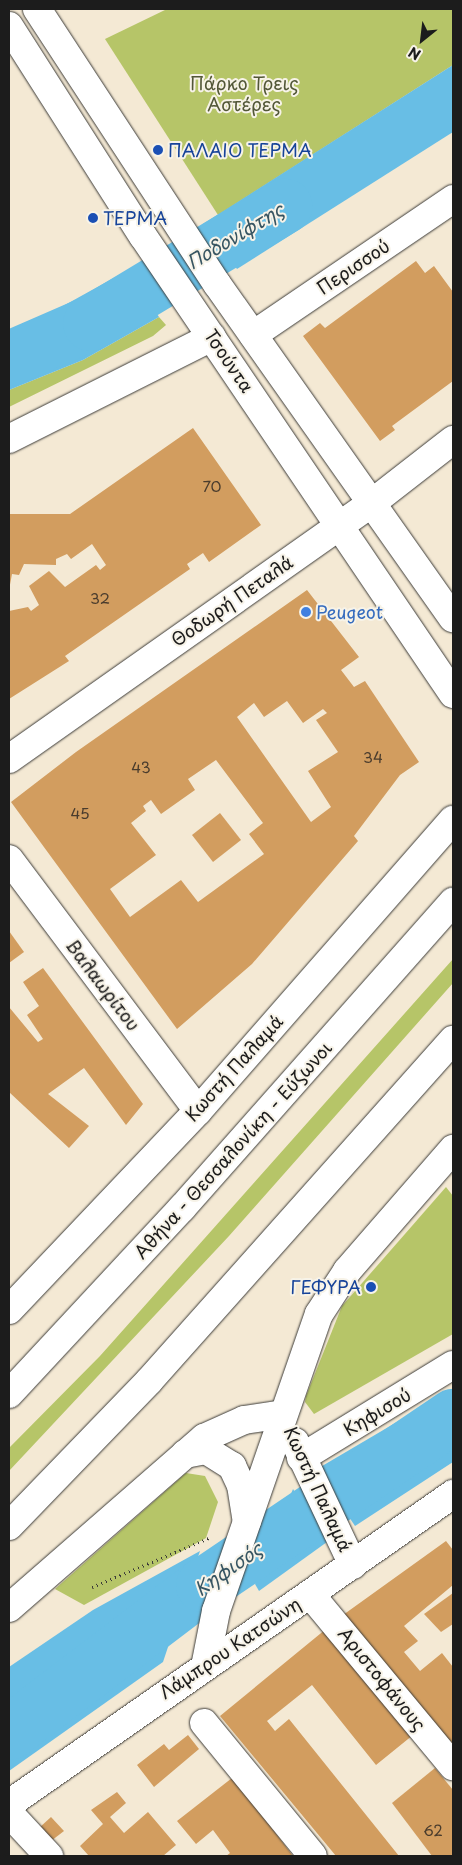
<!DOCTYPE html>
<html>
<head>
<meta charset="utf-8">
<style>
	body { margin:0 }
	#map { position:relative; width:462px; height:1865px; overflow:hidden; background:#f4e9d4; font-family:"Playpen Sans",sans-serif }
	div>[style] { position:absolute }
	[style*='--x'] { left:calc(var(--x)*1px); top:calc(var(--y)*1px); width:calc(var(--w)*1px); rotate:calc(var(--a)*1deg) }
	.green>* { inset:0; background:#b6c568 }
	.water>* { inset:0; background:#68bee5 }
	.river>* { height:55px; margin:-27.5px; padding:0 27.5px; transform-origin:27.5px; border-radius:27.5px; background:#68bee5 }
	.building>* { inset:0; background:#d29d5f }
	.path>* { height:3px; margin-top:-1.5px; transform-origin:0; background:repeating-linear-gradient(90deg,#3c3b38 0 1px,transparent 0 5px) }
	.roads { filter:drop-shadow(0 0 1px #3c3b38) drop-shadow(0 0 1px #3c3b38) }
	.minor>* { height:28px; margin:-14px; padding:0 14px; transform-origin:14px; border-radius:14px; background:#fff }
	.highway>* { height:28px; margin:-14px; padding:0 14px; transform-origin:14px; border-radius:14px; background:#fff }
	.dots>* { width:14px; height:14px; translate:-50% -50%; box-sizing:border-box; border:2px solid #f7f3e8; border-radius:50% }
	span { translate:-50% -50%; white-space:nowrap; text-align:center; line-height:1.15; -webkit-text-stroke:4px #f7f3e8; paint-order:stroke }
	.number-label { font-size:15px; color:#4a3c2d }
	.number-label span { -webkit-text-stroke-width:0 }
	.park-label { font-size:18px; color:#525737 }
	.transit-label { font-size:18px; color:#164399 }
	.left { translate:0 -50%; text-align:left }
	.right { translate:-100% -50%; text-align:right }
	.street-label { font-size:18px; color:#1c1c1c }
	.shop-label { font-size:18px; color:#366cbe }
	.water-label { font-size:19px; color:#375562; font-style:italic }
	.frame { position:absolute; inset:0; border:10px solid #1c1c1c; pointer-events:none }
	.north { position:absolute; left:397px; top:15px; width:50px; height:50px; -webkit-text-stroke:4px #f7f3e8; paint-order:stroke; rotate:209deg; font-size:14px; font-weight:700; line-height:20px; text-align:center; color:#1c1c1c }
	.north::after { content:''; display:block; margin:auto; width:18px; height:22px; background:#1c1c1c; clip-path:polygon(50% 0,100% 100%,50% 72%,0 100%) }
</style>
</head>
<body>
<div id="map">
	<div class="green">
		<i style="clip-path:polygon(167px 9px,453px 9px,453px 65px,218px 215px,105px 39px)"></i>
		<i style="clip-path:polygon(159px 317px,166px 325px,153px 336px,9px 407px,9px 390px,83px 360px)"></i>
		<i style="clip-path:polygon(453px 959px,453px 983px,229px 1236px,9px 1471px,9px 1448px,100px 1356px)"></i>
		<i style="clip-path:polygon(446px 1187px,453px 1196px,453px 1334px,314px 1414px,305px 1402px,306px 1396px,342px 1306px)"></i>
		<i style="clip-path:polygon(186px 1473px,205px 1476px,218px 1502px,206px 1538px,84px 1605px,55px 1589px)"></i>
	</div>
	<div class="water">
		<i style="clip-path:polygon(453px 65px,453px 132px,237px 269px,203px 224px)"></i>
		<i style="clip-path:polygon(128px 270px,159px 317px,83px 360px,9px 390px,9px 331px,36px 321px)"></i>
		<i style="clip-path:polygon(453px 1389px,453px 1462px,355px 1526px,317px 1469px)"></i>
		<i style="clip-path:polygon(293px 1489px,327px 1542px,259px 1591px,255px 1584px)"></i>
		<i style="clip-path:polygon(200px 1551px,163px 1662px,9px 1771px,9px 1667px,93px 1610px)"></i>
	</div>
	<div class="river">
		<i style="--x:9;--y:358;--w:88;--a:-23.4"></i>
		<i style="--x:90;--y:323;--w:227;--a:-31.1"></i>
		<i style="--x:9;--y:1732;--w:243;--a:-37.2"></i>
		<i style="--x:203;--y:1585;--w:302;--a:-34.1"></i>
	</div>
	<div class="building">
		<i style="clip-path:polygon(416px 261px,425px 273px,434px 266px,453px 292px,453px 381px,392px 426px,395px 430px,380px 441px,303px 336px,320px 323px,325px 328px)"></i>
		<i style="clip-path:polygon(193px 428px,261px 525px,209px 562px,203px 553px,187px 564px,190px 569px,65px 656px,69px 661px,9px 699px,9px 611px,28px 607px,31px 611px,39px 605px,29px 586px,49px 571px,65px 587px,96px 565px,100px 570px,106px 565px,92px 544px,71px 559px,67px 554px,56px 559px,56px 565px,24px 564px,19px 575px,12px 574px,9px 590px,9px 514px,70px 514px)"></i>
		<i style="clip-path:polygon(evenodd,307px 590px,359px 657px,341px 670px,354px 687px,365px 681px,419px 762px,400px 775px,354px 836px,358px 841px,252px 964px,177px 1029px,11px 802px,76px 752px,307px 590px,287px 701px,303px 723px,323px 709px,327px 713px,316px 720px,338px 752px,308px 771px,331px 807px,311px 822px,237px 717px,254px 703px,264px 717px,287px 701px,307px 590px,216px 760px,263px 823px,249px 834px,264px 854px,198px 902px,181px 880px,130px 917px,110px 889px,156px 855px,131px 823px,146px 811px,143px 806px,151px 800px,161px 814px,195px 790px,188px 779px,216px 760px)"></i>
		<i style="clip-path:polygon(220px 813px,241px 840px,213px 862px,192px 835px)"></i>
		<i style="clip-path:polygon(9px 931px,24px 952px,9px 963px)"></i>
		<i style="clip-path:polygon(43px 968px,143px 1104px,126px 1125px,84px 1068px,48px 1094px,89px 1126px,69px 1148px,9px 1092px,9px 1007px,38px 1042px,43px 1039px,27px 1015px,39px 1006px,23px 982px)"></i>
		<i style="clip-path:polygon(446px 1541px,453px 1550px,453px 1585px,404px 1626px,418px 1641px,404px 1652px,420px 1671px,442px 1653px,453px 1667px,453px 1745px,343px 1615px)"></i>
		<i style="clip-path:polygon(453px 1593px,453px 1624px,441px 1632px,424px 1614px)"></i>
		<i style="clip-path:polygon(326px 1629px,413px 1735px,376px 1765px,312px 1685px,267px 1721px,275px 1731px,289px 1719px,399px 1856px,336px 1856px,220px 1716px)"></i>
		<i style="clip-path:polygon(188px 1735px,199px 1749px,154px 1787px,137px 1765px,164px 1744px,169px 1750px)"></i>
		<i style="clip-path:polygon(435px 1768px,453px 1790px,453px 1856px,432px 1856px,392px 1803px)"></i>
		<i style="clip-path:polygon(232px 1778px,262px 1815px,293px 1856px,226px 1856px,230px 1853px,213px 1830px,196px 1844px,177px 1821px)"></i>
		<i style="clip-path:polygon(117px 1792px,126px 1803px,110px 1817px,124px 1833px,148px 1812px,176px 1845px,163px 1856px,89px 1856px,80px 1846px,103px 1824px,91px 1810px)"></i>
		<i style="clip-path:polygon(51px 1817px,64px 1831px,51px 1841px,39px 1828px)"></i>
	</div>
	<div class="path">
		<i style="--x:92;--y:1587;--w:127;--a:-22.7"></i>
	</div>
	<div class="roads">
		<div class="minor">
			<i style="--x:37;--y:9;--w:329;--a:56.8"></i>
			<i style="--x:217;--y:284;--w:409;--a:54.8"></i>
			<i style="--x:9;--y:26;--w:249;--a:57.5"></i>
			<i style="--x:143;--y:236;--w:553;--a:55.91"></i>
			<i style="--x:253;--y:335;--w:242;--a:-34.2"></i>
			<i style="--x:9;--y:439;--w:227;--a:-26.7"></i>
			<i style="--x:9;--y:759;--w:444;--a:-35.2"></i>
			<i style="--x:372;--y:503;--w:103;--a:-37.9"></i>
			<i style="--x:9;--y:859;--w:315;--a:53.1"></i>
			<i style="--x:9;--y:1310;--w:274;--a:-46.5"></i>
			<i style="--x:198;--y:1111;--w:387;--a:-48.8"></i>
			<i style="--x:295;--y:1442;--w:136;--a:64.8"></i>
			<i style="--x:301;--y:1458;--w:178;--a:-31.5"></i>
			<i style="--x:310;--y:1594;--w:224;--a:50.3"></i>
			<i style="--x:206;--y:1662;--w:52;--a:-78.9"></i>
			<i style="--x:216;--y:1611;--w:314;--a:-70.9"></i>
			<i style="--x:319;--y:1314;--w:51;--a:-56.9"></i>
			<i style="--x:347;--y:1271;--w:162;--a:-49"></i>
			<i style="--x:204;--y:1723;--w:172;--a:50.7"></i>
			<i style="--x:9;--y:1804;--w:542;--a:-34.92"></i>
			<i style="--x:9;--y:1813;--w:59;--a:47.1"></i>
		</div>
		<div class="highway">
			<i style="--x:9;--y:1394;--w:254;--a:-47.1"></i>
			<i style="--x:182;--y:1208;--w:409;--a:-48.5"></i>
			<i style="--x:185;--y:1454;--w:21;--a:-11"></i>
			<i style="--x:206;--y:1450;--w:31;--a:32"></i>
			<i style="--x:232;--y:1466;--w:21;--a:65"></i>
			<i style="--x:241;--y:1485;--w:37;--a:81"></i>
			<i style="--x:9;--y:1526;--w:202;--a:-46"></i>
			<i style="--x:149;--y:1381;--w:457;--a:-48.3"></i>
			<i style="--x:9;--y:1608;--w:259;--a:-41.1"></i>
			<i style="--x:204;--y:1438;--w:44;--a:-24.2"></i>
			<i style="--x:244;--y:1420;--w:40;--a:-8.5"></i>
		</div>
	</div>
	<div class="dots">
		<i style="left:158px;top:150px;background:#1a4fb4"></i>
		<i style="left:93px;top:218px;background:#1a4fb4"></i>
		<i style="left:306px;top:612px;background:#3f7fe0"></i>
		<i style="left:371px;top:1287px;background:#1a4fb4"></i>
	</div>
	<div class="number-label">
		<span style="left:212px;top:486px">70</span>
		<span style="left:100px;top:598px">32</span>
		<span style="left:373px;top:757px">34</span>
		<span style="left:141px;top:767px">43</span>
		<span style="left:80px;top:813px">45</span>
		<span style="left:433px;top:1830px">62</span>
	</div>
	<div class="park-label">
		<span style="left:244px;top:94px">Πάρκο Τρεις<br>Αστέρες</span>
	</div>
	<div class="transit-label">
		<span class="left" style="left:168px;top:150px">ΠΑΛΑΙΟ ΤΕΡΜΑ</span>
		<span class="left" style="left:103px;top:218px">ΤΕΡΜΑ</span>
		<span class="right" style="left:361px;top:1287px">ΓΕΦΥΡΑ</span>
	</div>
	<div class="street-label">
		<span style="left:353px;top:267px;rotate:-34deg">Περισσού</span>
		<span style="left:229px;top:361px;rotate:56deg">Τσούντα</span>
		<span style="left:232px;top:601px;rotate:-35deg">Θοδωρή Πεταλά</span>
		<span style="left:103px;top:985px;rotate:53deg">Βαλαωρίτου</span>
		<span style="left:234px;top:1068px;rotate:-48deg">Κωστή Παλαμά</span>
		<span style="left:233px;top:1150px;rotate:-48deg">Αθήνα - Θεσσαλονίκη - Εύζωνοι</span>
		<span style="left:377px;top:1412px;rotate:-31deg">Κηφισού</span>
		<span style="left:318px;top:1489px;rotate:65deg">Κωστή Παλαμά</span>
		<span style="left:230px;top:1648px;rotate:-34deg">Λάμπρου Κατσώνη</span>
		<span style="left:382px;top:1679px;rotate:51deg">Αριστοφάνους</span>
	</div>
	<div class="shop-label">
		<span class="left" style="left:316px;top:612px">Peugeot</span>
	</div>
	<div class="water-label">
		<span style="left:235px;top:236px;rotate:-31deg">Ποδονίφτης</span>
		<span style="left:228px;top:1569px;rotate:-35deg">Κηφισός</span>
	</div>
	<div class="frame"></div>
	<div class="north">N</div>
</div>
</body>
</html>
